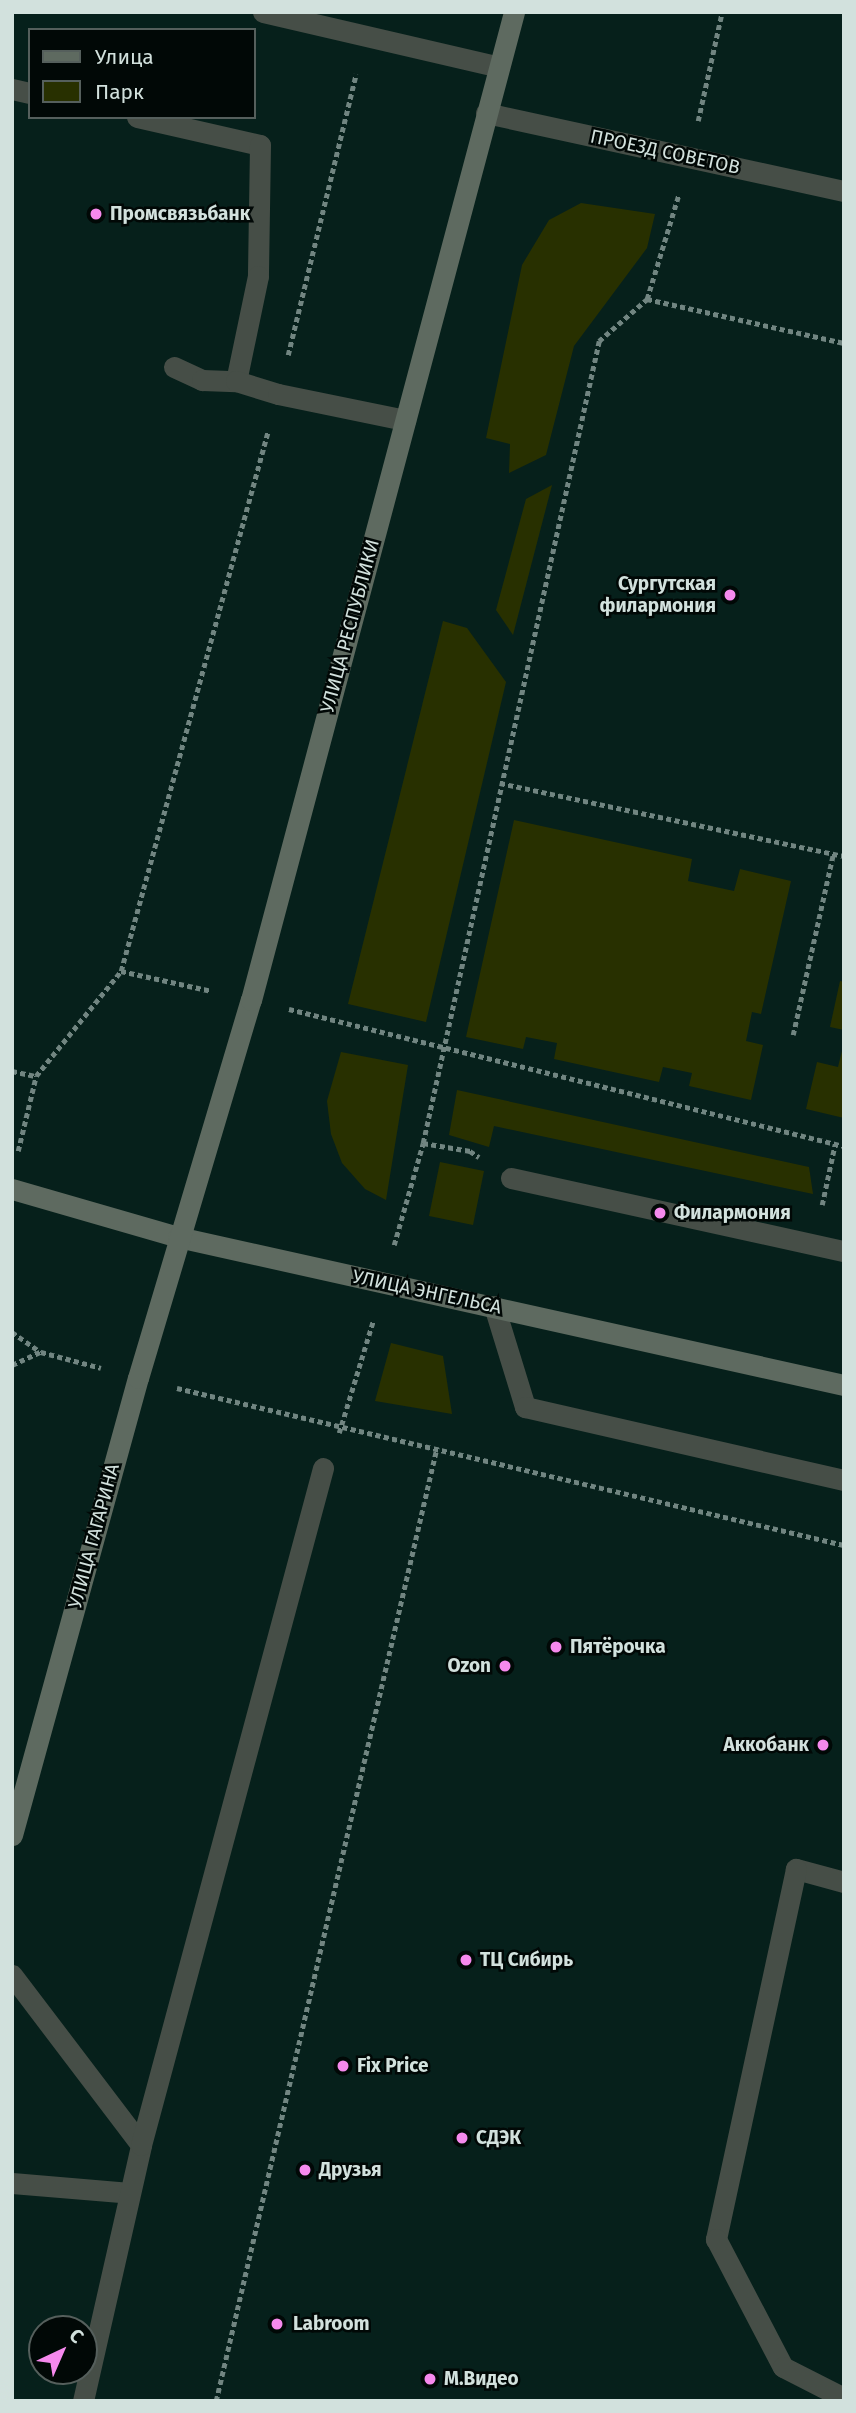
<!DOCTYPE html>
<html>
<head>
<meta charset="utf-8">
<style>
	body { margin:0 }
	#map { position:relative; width:856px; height:2413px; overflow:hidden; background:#06201b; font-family:"Fira Sans",sans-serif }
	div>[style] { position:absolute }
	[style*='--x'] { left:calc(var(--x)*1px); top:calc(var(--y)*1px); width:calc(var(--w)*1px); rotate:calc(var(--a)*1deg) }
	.green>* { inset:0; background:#283000 }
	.path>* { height:4.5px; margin-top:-2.25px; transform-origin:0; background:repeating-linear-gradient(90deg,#718581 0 5px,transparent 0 8.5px) }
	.lane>* { height:21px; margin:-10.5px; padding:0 10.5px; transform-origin:10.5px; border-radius:10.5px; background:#464e47 }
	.street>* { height:21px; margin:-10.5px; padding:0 10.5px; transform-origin:10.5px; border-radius:10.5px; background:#464e47 }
	.secondary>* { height:21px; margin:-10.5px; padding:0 10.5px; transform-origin:10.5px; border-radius:10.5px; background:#5e6a60 }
	.dots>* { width:19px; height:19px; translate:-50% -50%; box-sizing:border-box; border:4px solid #010806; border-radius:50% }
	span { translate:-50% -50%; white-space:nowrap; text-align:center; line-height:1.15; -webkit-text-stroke:5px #010806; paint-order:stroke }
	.street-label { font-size:19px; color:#d2e1dd }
	.poi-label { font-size:19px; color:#d2e1dd; font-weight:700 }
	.left { translate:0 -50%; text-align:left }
	.right { translate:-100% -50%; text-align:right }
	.frame { position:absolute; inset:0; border:14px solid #d2e1dd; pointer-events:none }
	.legend { position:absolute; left:28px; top:28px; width:228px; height:91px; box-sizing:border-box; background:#010806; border:2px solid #555f5c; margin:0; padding:9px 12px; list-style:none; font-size:21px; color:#d2e1dd }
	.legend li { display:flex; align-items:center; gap:14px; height:35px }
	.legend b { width:35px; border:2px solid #555f5c }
	.north { position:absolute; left:28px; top:2315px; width:70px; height:70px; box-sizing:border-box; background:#010806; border:2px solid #555f5c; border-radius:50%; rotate:44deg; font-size:19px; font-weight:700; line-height:28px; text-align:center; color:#d2e1dd }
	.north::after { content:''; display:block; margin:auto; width:24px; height:32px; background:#f689ed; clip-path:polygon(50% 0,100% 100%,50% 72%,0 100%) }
</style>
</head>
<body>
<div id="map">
	<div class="green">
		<i style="clip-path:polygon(581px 203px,655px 214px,647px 248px,574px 346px,546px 455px,509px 473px,510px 444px,486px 438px,522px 265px,549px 220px)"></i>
		<i style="clip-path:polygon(552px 485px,513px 635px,496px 610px,526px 499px)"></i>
		<i style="clip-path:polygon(443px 621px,467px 628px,506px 682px,426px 1022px,348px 1004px)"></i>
		<i style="clip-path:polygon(514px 820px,692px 859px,688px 881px,734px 891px,740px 869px,791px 881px,761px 1014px,752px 1012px,746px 1041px,763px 1045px,751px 1100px,689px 1086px,692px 1073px,663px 1067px,659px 1082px,554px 1059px,557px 1043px,526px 1037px,523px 1049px,466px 1037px)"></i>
		<i style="clip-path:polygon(840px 981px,844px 982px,844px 1030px,830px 1027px)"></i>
		<i style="clip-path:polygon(844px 1043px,844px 1118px,806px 1109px,817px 1062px,838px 1067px)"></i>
		<i style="clip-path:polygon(341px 1052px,408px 1065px,386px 1200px,365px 1189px,342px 1163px,331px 1134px,327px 1101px)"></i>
		<i style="clip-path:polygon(457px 1090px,809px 1167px,813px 1194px,494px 1126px,489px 1147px,449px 1135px)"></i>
		<i style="clip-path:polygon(440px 1162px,484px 1171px,473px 1225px,429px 1216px)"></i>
		<i style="clip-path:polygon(391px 1343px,443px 1356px,452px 1414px,375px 1401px)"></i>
	</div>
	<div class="path">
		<i style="--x:698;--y:121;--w:112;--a:-77.6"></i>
		<i style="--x:647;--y:299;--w:202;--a:12.6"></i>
		<i style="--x:288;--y:355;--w:289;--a:-76.4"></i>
		<i style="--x:500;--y:783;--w:352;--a:12"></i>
		<i style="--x:121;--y:971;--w:93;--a:12.4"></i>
		<i style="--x:289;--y:1009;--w:572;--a:13.87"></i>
		<i style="--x:793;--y:1035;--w:185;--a:-77.5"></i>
		<i style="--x:12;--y:1071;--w:25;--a:12"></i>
		<i style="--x:423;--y:1143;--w:48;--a:9.7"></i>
		<i style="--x:470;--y:1151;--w:11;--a:34"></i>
		<i style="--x:18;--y:1151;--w:77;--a:-76.5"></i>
		<i style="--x:36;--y:1076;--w:135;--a:-51"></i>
		<i style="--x:121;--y:971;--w:560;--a:-74.77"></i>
		<i style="--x:822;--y:1205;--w:62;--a:-78"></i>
		<i style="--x:394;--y:1245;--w:106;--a:-74.1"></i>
		<i style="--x:423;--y:1143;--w:821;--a:-77.62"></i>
		<i style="--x:599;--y:341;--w:64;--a:-41.2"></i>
		<i style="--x:647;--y:299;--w:110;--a:-73.1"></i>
		<i style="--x:12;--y:1332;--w:35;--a:35"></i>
		<i style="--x:41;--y:1352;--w:62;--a:14.9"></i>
		<i style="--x:12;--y:1365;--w:31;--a:-25"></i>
		<i style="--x:177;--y:1388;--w:685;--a:13.25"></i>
		<i style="--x:339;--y:1433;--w:117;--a:-73.1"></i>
		<i style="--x:216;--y:2401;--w:979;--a:-76.96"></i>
	</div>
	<div class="lane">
		<i style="--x:263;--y:12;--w:242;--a:13.1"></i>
		<i style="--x:12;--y:89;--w:18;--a:13"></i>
		<i style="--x:137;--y:117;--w:126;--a:12.8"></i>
		<i style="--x:260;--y:145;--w:131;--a:90.9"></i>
		<i style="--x:258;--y:276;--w:107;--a:101.8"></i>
		<i style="--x:174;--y:367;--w:31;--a:25"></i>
		<i style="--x:202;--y:380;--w:34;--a:2"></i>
		<i style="--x:236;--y:381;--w:44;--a:17.2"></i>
		<i style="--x:278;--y:394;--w:130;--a:11.6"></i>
		<i style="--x:511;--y:1178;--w:341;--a:12.4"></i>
		<i style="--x:494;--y:1306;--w:106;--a:72.9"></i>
		<i style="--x:525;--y:1407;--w:327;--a:12.9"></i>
		<i style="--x:844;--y:1882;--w:50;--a:-164.8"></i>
		<i style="--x:796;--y:1869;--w:379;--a:102.2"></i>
		<i style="--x:716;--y:2239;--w:144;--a:62.4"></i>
		<i style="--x:783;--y:2367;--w:68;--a:26.9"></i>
		<i style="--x:12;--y:1975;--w:213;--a:52.8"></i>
		<i style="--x:12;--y:2183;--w:118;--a:4.8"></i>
		<i style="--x:83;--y:2401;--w:262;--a:-77.2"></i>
		<i style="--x:141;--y:2145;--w:701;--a:-74.95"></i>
	</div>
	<div class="street">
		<i style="--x:486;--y:113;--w:366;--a:12.3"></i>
	</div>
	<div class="secondary">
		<i style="--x:12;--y:1189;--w:173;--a:16.1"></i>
		<i style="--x:178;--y:1237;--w:682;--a:12.53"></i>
		<i style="--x:12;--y:1835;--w:474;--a:-74.6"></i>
		<i style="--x:138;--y:1378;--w:395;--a:-73.4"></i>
		<i style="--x:251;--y:1000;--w:1022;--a:-75.09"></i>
	</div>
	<div class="dots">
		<i style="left:96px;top:214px;background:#f689ed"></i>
		<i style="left:730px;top:595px;background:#f689ed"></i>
		<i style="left:660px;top:1213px;background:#f689ed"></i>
		<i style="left:556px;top:1647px;background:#f689ed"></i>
		<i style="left:505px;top:1666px;background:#f689ed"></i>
		<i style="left:823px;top:1745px;background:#f689ed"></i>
		<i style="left:466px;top:1960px;background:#f689ed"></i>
		<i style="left:343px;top:2066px;background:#f689ed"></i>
		<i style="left:462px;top:2138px;background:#f689ed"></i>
		<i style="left:305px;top:2170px;background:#f689ed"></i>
		<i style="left:277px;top:2324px;background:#f689ed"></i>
		<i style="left:430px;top:2379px;background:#f689ed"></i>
	</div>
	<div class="street-label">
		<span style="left:665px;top:152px;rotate:12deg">ПРОЕЗД СОВЕТОВ</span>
		<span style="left:350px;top:626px;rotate:-75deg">УЛИЦА РЕСПУБЛИКИ</span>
		<span style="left:427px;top:1292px;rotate:12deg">УЛИЦА ЭНГЕЛЬСА</span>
		<span style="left:94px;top:1536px;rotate:-75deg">УЛИЦА ГАГАРИНА</span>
	</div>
	<div class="poi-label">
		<span class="left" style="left:110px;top:214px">Промсвязьбанк</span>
		<span class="right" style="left:716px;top:595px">Сургутская<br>филармония</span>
		<span class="left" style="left:674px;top:1213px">Филармония</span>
		<span class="left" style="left:570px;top:1647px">Пятёрочка</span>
		<span class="right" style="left:491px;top:1666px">Ozon</span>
		<span class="right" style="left:809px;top:1745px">Аккобанк</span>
		<span class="left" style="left:480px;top:1960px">ТЦ Сибирь</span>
		<span class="left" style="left:357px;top:2066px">Fix Price</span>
		<span class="left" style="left:476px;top:2138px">СДЭК</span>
		<span class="left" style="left:319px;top:2170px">Друзья</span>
		<span class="left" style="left:293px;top:2324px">Labroom</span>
		<span class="left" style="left:444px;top:2379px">М.Видео</span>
	</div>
	<div class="frame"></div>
	<ul class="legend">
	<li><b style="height:9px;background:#5e6a60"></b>Улица</li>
	<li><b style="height:19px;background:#283000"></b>Парк</li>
	</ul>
	<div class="north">С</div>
</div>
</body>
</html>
